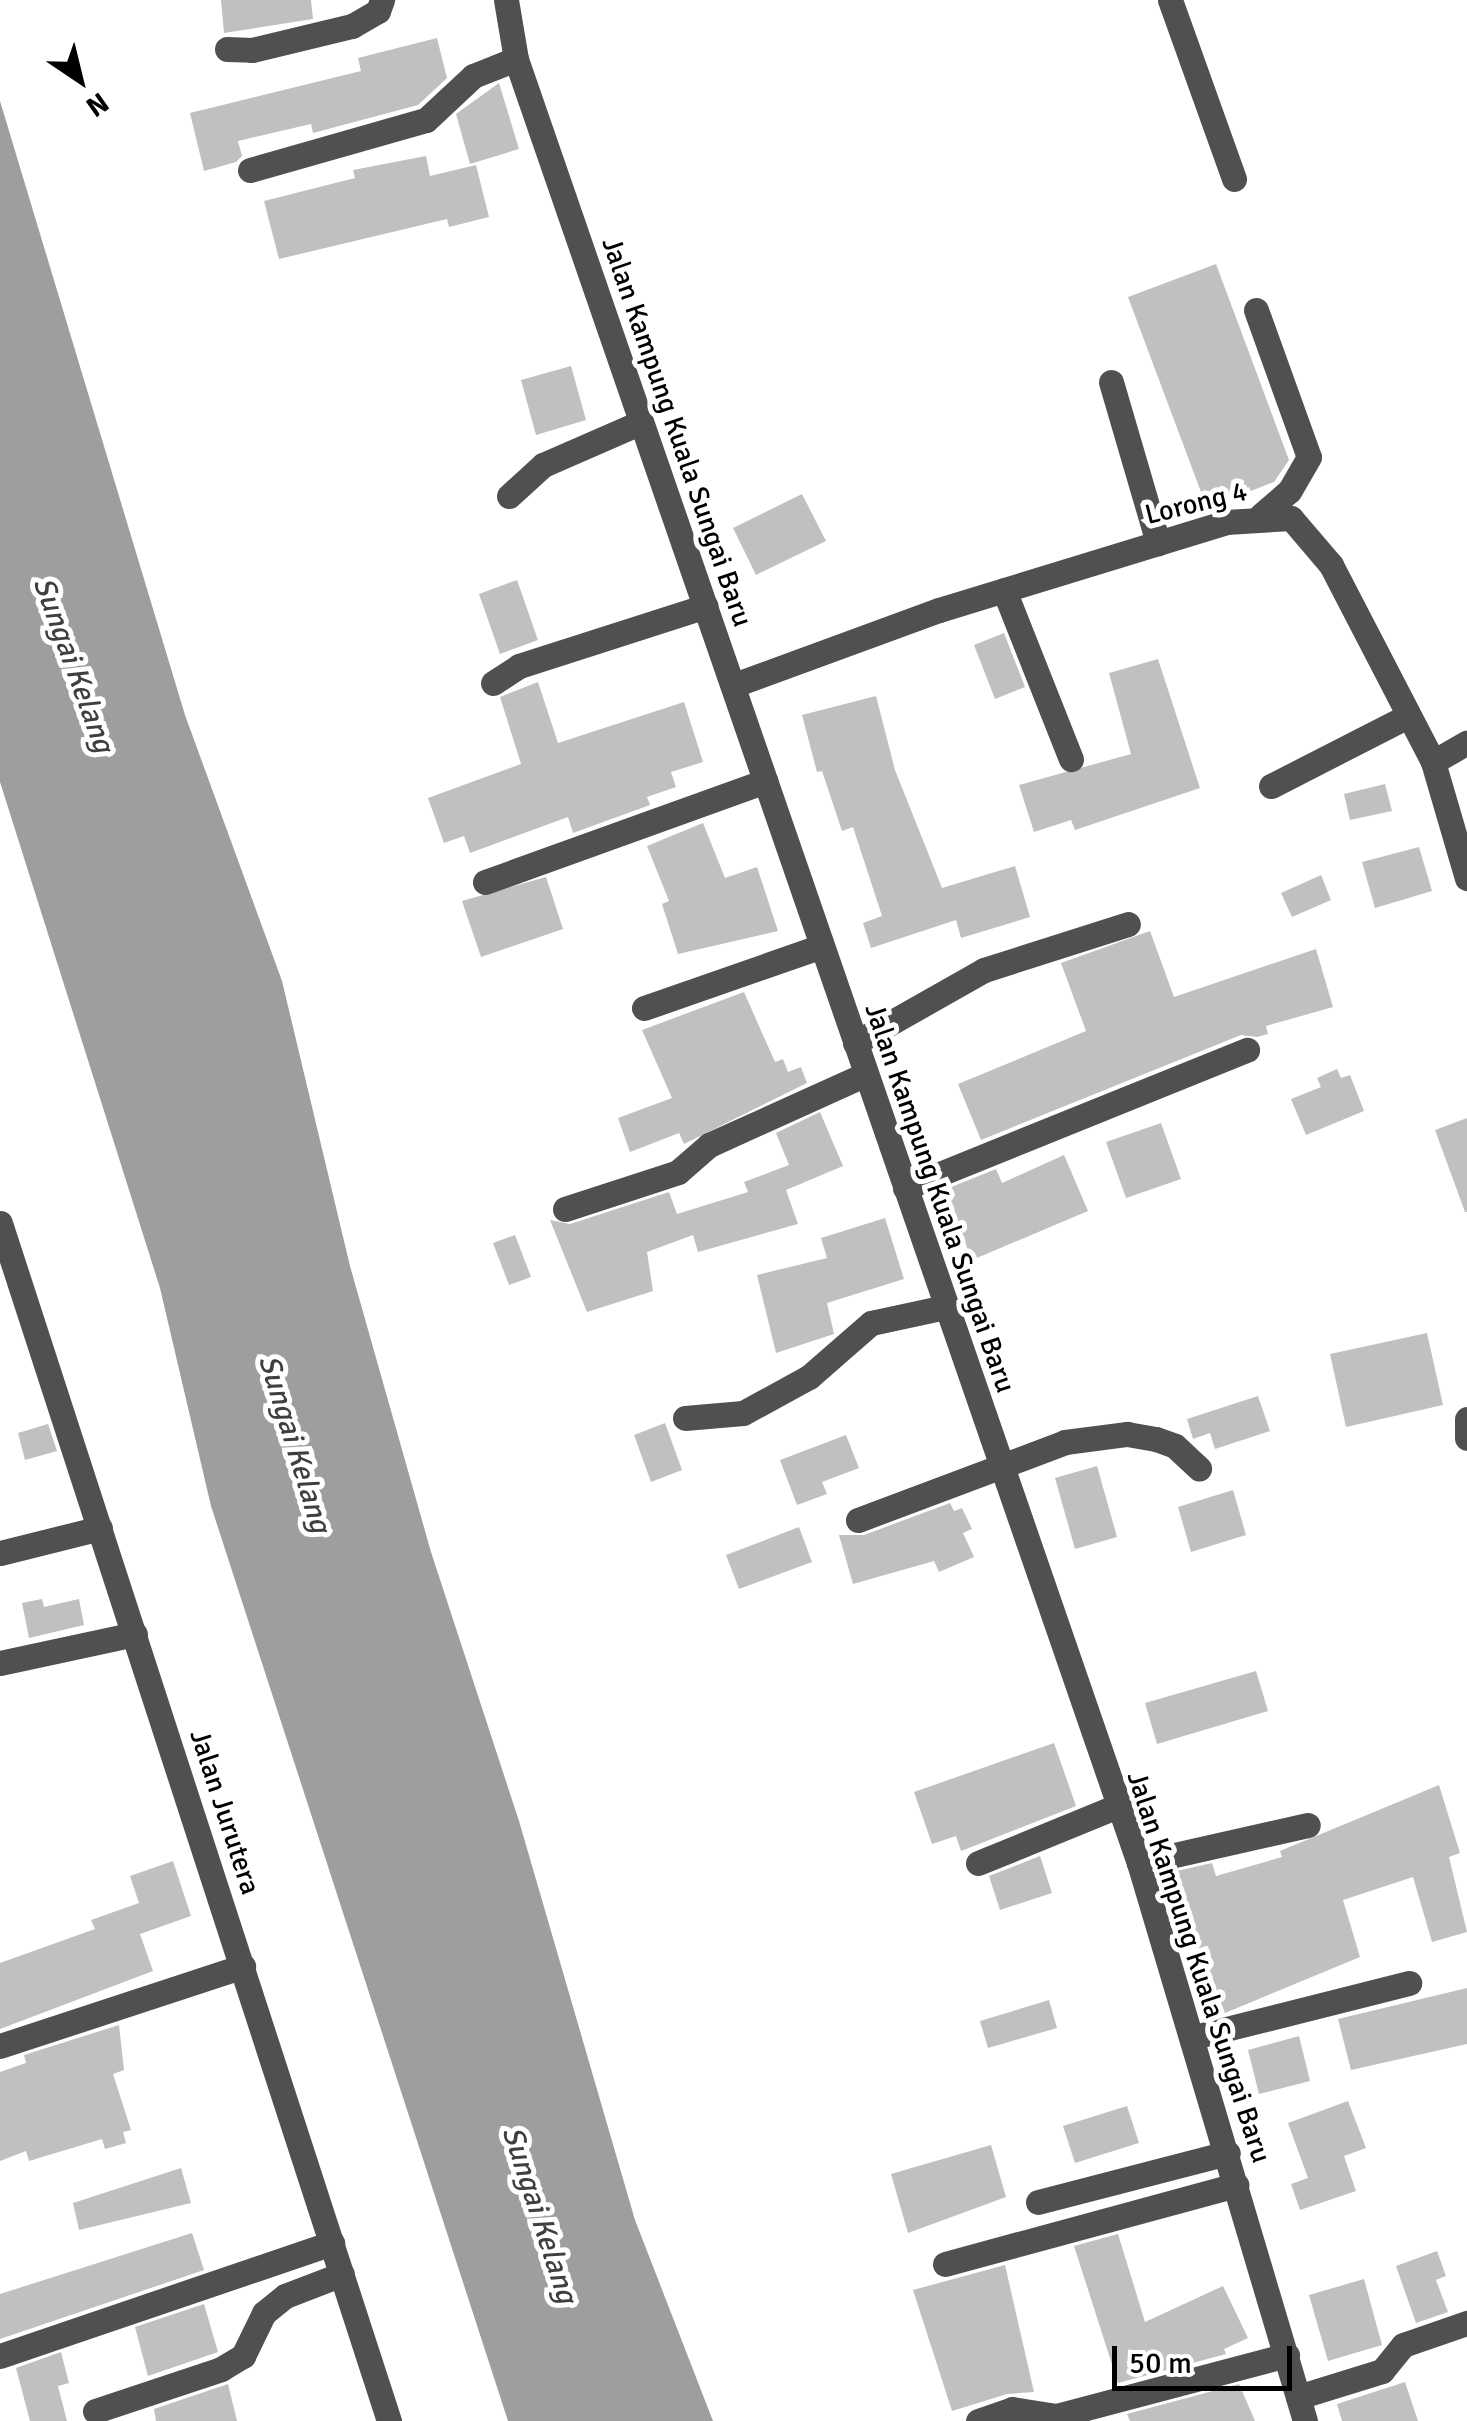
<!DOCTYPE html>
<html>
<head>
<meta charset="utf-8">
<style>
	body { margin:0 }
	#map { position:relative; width:1467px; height:2421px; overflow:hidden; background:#fff; font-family:Signika,sans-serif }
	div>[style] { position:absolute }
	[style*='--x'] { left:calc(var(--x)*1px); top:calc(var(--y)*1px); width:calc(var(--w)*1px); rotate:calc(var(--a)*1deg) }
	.water>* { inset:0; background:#9e9e9e }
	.building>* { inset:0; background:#c0c0c0 }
	.minor>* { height:25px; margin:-12.5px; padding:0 12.5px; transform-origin:12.5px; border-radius:12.5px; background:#505050 }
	span { translate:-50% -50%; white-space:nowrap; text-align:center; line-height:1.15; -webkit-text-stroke:10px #fff; paint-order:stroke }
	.street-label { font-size:28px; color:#000 }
	.water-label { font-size:30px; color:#3f3f3f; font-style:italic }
	.north { position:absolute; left:30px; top:30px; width:100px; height:100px; -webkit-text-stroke:8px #fff; paint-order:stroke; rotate:145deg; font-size:28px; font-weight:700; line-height:40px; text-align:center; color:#000 }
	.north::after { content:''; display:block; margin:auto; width:35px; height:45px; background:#000; clip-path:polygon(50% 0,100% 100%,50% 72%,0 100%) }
	.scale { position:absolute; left:1112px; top:2346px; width:180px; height:45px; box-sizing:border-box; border:5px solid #000; border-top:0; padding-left:12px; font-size:30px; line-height:35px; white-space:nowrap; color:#000; -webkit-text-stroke:8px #fff; paint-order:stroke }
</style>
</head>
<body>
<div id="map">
	<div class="water">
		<i style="clip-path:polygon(0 101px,185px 715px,282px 981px,350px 1266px,431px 1552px,519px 1821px,635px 2220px,713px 2421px,508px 2421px,211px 1506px,160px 1288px,0 782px)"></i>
	</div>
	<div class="building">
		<i style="clip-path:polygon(221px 0,311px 0,313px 19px,224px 33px)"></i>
		<i style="clip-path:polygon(437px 38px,447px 78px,418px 105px,313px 133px,311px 124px,238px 141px,242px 156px,236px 162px,204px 171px,190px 113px,361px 71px,358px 58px)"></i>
		<i style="clip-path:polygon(499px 83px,519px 149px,470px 164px,456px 114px)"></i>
		<i style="clip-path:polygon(426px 156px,430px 176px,476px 165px,489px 217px,449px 227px,447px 219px,279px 259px,264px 201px,355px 178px,353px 170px)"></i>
		<i style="clip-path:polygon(1216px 264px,1289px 460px,1274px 482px,1207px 508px,1128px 297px)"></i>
		<i style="clip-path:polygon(571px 366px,586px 420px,536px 435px,521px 380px)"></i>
		<i style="clip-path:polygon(802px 494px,826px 541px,756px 575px,733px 528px)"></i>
		<i style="clip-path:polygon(517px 580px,538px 640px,500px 654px,479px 594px)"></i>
		<i style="clip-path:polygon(1004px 633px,1025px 687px,995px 699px,974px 645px)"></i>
		<i style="clip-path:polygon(1158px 659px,1200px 788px,1075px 830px,1071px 820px,1034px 832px,1019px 785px,1131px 754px,1109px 673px)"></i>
		<i style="clip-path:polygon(538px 682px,558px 743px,684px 702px,703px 762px,671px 772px,676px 787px,647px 797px,650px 805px,573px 833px,568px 817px,470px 853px,464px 836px,444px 843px,428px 798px,521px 764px,500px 697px)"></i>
		<i style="clip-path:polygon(876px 696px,895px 770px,942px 888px,1015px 866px,1030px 917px,961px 938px,956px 920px,871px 948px,863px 923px,882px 916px,853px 827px,842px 831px,822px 771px,817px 772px,802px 715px)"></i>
		<i style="clip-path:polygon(1385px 784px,1392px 811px,1350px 820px,1344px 794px)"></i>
		<i style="clip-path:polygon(703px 823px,725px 878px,757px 867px,778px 931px,678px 954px,662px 904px,669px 901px,647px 846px)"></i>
		<i style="clip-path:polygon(1419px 847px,1432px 891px,1375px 908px,1362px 862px)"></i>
		<i style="clip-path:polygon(1321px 875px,1331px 900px,1292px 917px,1281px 893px)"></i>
		<i style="clip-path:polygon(546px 877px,563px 929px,481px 957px,462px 901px)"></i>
		<i style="clip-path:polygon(1150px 931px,1174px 997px,1316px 949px,1333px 1007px,1266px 1026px,1268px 1034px,1257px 1037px,1241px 1035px,981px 1140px,958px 1084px,1086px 1031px,1061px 963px)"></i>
		<i style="clip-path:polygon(744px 992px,775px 1062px,783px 1059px,788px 1072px,801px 1067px,807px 1083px,684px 1144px,679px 1133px,630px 1152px,618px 1118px,672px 1098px,642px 1030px)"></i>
		<i style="clip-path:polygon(1337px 1069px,1341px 1078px,1350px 1075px,1364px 1111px,1306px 1135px,1291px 1099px,1321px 1087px,1317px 1078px)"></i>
		<i style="clip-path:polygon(820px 1112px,843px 1166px,786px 1190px,798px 1224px,698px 1252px,693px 1235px,647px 1252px,653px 1291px,587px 1312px,550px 1220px,570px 1224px,669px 1192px,677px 1214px,748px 1192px,744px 1182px,789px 1165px,776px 1133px)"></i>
		<i style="clip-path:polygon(1467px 1118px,1467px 1212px,1465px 1212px,1435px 1130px)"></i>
		<i style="clip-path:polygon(1161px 1123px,1181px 1179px,1126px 1198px,1106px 1142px)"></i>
		<i style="clip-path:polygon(1064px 1155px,1088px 1211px,972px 1260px,944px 1190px,996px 1169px,1002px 1183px)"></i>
		<i style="clip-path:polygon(885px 1218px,904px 1279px,827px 1303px,834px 1334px,776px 1353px,757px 1275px,827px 1258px,821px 1238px)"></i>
		<i style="clip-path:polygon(515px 1235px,531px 1277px,509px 1285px,493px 1243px)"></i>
		<i style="clip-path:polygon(1427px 1333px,1443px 1405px,1346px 1427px,1330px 1354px)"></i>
		<i style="clip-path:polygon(1258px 1396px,1270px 1431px,1215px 1449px,1210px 1433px,1193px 1439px,1187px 1419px)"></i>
		<i style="clip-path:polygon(665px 1423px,682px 1470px,651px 1482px,634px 1435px)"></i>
		<i style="clip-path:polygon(48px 1424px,57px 1451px,25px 1460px,18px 1433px)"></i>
		<i style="clip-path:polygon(846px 1435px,859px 1468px,822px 1482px,827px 1494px,797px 1505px,780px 1460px)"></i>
		<i style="clip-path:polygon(1097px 1466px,1117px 1537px,1075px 1549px,1055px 1478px)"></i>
		<i style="clip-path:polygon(1233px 1490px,1246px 1535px,1191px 1552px,1178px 1507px)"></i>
		<i style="clip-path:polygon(950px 1503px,954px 1511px,962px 1508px,972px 1529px,963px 1533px,974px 1557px,939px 1572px,934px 1561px,853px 1584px,839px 1535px,864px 1535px)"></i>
		<i style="clip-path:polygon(799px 1527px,812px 1562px,739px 1589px,726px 1555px)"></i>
		<i style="clip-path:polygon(42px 1599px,44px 1607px,79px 1599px,84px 1625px,29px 1638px,22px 1603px)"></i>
		<i style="clip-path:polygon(1256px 1671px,1268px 1711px,1157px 1744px,1145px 1703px)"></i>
		<i style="clip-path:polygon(1054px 1743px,1076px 1806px,961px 1851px,956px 1836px,932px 1844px,914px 1792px)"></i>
		<i style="clip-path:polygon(1439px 1785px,1460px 1853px,1449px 1857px,1467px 1932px,1432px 1942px,1413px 1877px,1343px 1900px,1360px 1957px,1225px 2013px,1194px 1939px,1187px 1941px,1168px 1873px,1212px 1863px,1216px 1876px,1282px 1857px,1280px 1851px)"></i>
		<i style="clip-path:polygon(1040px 1856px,1052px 1893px,1000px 1910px,989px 1876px)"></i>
		<i style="clip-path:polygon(173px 1861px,191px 1916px,140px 1934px,153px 1971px,0 2029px,0 1963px,95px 1929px,91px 1920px,139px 1903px,130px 1876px)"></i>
		<i style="clip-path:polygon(1467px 1988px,1467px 2044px,1351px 2070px,1338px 2019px)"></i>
		<i style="clip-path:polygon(1049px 2000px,1057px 2028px,988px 2048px,980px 2021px)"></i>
		<i style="clip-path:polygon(119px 2025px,124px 2070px,113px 2074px,131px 2130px,123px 2132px,126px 2143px,105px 2149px,102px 2139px,29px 2161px,26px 2151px,0 2161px,0 2072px,26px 2063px,24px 2055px)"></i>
		<i style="clip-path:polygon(1299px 2036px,1310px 2081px,1259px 2094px,1248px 2050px)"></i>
		<i style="clip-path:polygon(1348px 2101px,1366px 2148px,1344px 2156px,1356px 2191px,1300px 2210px,1291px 2184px,1308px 2178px,1288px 2123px)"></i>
		<i style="clip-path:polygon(1127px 2106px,1139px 2143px,1075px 2163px,1063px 2126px)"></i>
		<i style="clip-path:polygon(991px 2145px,1006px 2197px,908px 2233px,891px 2174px)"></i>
		<i style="clip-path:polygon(181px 2168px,191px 2203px,79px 2230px,73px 2203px)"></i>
		<i style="clip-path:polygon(192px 2233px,204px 2270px,0 2339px,0 2294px)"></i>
		<i style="clip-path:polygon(1118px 2234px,1145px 2322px,1223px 2286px,1248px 2338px,1224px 2349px,1226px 2354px,1118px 2383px,1074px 2246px)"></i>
		<i style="clip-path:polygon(1437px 2251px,1446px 2276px,1436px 2280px,1448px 2312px,1416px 2323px,1396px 2266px)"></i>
		<i style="clip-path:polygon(1005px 2265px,1034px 2392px,1007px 2394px,952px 2411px,913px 2290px)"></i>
		<i style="clip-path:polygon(1364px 2279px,1382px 2345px,1328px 2361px,1309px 2295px)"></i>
		<i style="clip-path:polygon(204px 2304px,218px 2352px,148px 2376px,135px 2327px)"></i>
		<i style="clip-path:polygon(61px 2352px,69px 2383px,58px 2386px,67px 2421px,30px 2421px,16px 2368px)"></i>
		<i style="clip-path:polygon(1405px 2382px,1418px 2421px,1342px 2421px,1337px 2404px)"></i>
		<i style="clip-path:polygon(228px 2384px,237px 2421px,156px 2421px,154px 2409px)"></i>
		<i style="clip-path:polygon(1239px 2384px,1255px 2421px,1130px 2421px,1127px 2414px)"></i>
	</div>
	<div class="minor">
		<i style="--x:506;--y:0;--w:60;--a:80.4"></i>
		<i style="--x:516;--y:59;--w:1909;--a:70.95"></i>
		<i style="--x:1139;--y:1863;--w:582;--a:73.43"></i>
		<i style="--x:1170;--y:0;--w:190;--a:70.3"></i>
		<i style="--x:227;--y:49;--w:25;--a:2"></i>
		<i style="--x:252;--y:50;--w:103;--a:-13.5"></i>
		<i style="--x:352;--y:26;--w:30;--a:-30"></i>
		<i style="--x:378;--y:11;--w:12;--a:-70"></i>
		<i style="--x:250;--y:170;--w:183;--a:-15.9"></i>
		<i style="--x:426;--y:120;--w:64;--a:-43.1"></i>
		<i style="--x:473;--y:76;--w:46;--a:-21.6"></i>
		<i style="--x:1256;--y:310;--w:156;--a:70.2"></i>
		<i style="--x:1309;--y:457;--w:39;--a:120"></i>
		<i style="--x:1289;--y:491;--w:37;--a:139"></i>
		<i style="--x:1111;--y:382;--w:168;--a:73.7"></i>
		<i style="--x:509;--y:496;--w:46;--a:-42.4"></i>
		<i style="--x:543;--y:465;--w:105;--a:-23.6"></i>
		<i style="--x:1004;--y:590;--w:182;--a:68.4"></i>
		<i style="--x:493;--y:683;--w:31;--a:-33"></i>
		<i style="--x:519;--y:666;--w:196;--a:-17.8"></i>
		<i style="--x:734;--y:685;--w:218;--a:-20.1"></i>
		<i style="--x:939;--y:610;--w:300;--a:-17"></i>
		<i style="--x:1226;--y:522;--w:65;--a:-3.5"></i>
		<i style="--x:1291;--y:518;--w:62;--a:49.6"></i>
		<i style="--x:1331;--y:565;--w:222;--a:62.6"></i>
		<i style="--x:1433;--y:762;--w:121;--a:73.7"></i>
		<i style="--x:1433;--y:762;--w:39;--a:-30"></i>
		<i style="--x:1271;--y:786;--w:154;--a:-27.1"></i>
		<i style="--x:485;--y:882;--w:298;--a:-19.8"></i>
		<i style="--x:644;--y:1008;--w:188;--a:-19.2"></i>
		<i style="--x:855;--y:1043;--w:148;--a:-29.5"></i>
		<i style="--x:984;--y:970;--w:151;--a:-17.7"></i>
		<i style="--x:905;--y:1188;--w:369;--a:-22"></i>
		<i style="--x:565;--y:1209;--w:119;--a:-18.1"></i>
		<i style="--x:678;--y:1172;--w:41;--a:-41.1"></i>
		<i style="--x:709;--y:1145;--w:172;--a:-24.3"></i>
		<i style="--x:0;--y:1223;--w:1260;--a:72.01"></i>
		<i style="--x:685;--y:1418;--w:58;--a:-4.9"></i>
		<i style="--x:743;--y:1413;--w:75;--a:-28.6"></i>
		<i style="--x:809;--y:1377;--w:82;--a:-41.1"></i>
		<i style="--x:871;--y:1323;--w:76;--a:-12.2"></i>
		<i style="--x:1467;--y:1419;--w:19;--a:90"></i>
		<i style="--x:858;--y:1520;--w:221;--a:-20.6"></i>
		<i style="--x:1065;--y:1442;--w:63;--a:-7.4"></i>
		<i style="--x:1127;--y:1434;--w:29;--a:10"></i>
		<i style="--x:1156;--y:1439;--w:20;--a:20"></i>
		<i style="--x:1175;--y:1446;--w:33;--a:43"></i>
		<i style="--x:0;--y:1553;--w:103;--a:-14"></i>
		<i style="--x:0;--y:1663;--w:138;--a:-12.1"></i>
		<i style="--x:978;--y:1863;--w:151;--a:-22.2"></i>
		<i style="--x:1139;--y:1863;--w:173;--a:-12.7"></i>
		<i style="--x:1194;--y:2037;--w:222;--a:-14.1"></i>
		<i style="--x:0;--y:2046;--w:256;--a:-18.2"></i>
		<i style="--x:1038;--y:2202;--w:196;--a:-14.5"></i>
		<i style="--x:945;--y:2264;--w:302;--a:-15.2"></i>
		<i style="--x:0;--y:2356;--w:351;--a:-18.8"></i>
		<i style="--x:1298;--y:2397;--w:88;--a:-17.2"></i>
		<i style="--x:1382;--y:2371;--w:33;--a:-51"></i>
		<i style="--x:1403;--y:2345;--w:68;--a:-19"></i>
		<i style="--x:95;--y:2411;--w:133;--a:-18.4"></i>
		<i style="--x:221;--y:2369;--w:26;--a:-31"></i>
		<i style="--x:243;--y:2356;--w:48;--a:-64"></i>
		<i style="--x:264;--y:2313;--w:27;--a:-39"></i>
		<i style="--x:285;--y:2296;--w:61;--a:-21.1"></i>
		<i style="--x:978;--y:2421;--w:36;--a:-19"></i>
		<i style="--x:1012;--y:2409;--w:45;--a:9"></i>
		<i style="--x:1056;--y:2416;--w:239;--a:-14.8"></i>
	</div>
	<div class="street-label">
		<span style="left:677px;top:432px;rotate:71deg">Jalan Kampung Kuala Sungai Baru</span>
		<span style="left:1196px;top:503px;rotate:-14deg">Lorong 4</span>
		<span style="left:940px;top:1198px;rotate:71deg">Jalan Kampung Kuala Sungai Baru</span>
		<span style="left:225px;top:1812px;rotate:72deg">Jalan Jurutera</span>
		<span style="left:1199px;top:1967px;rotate:72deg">Jalan Kampung Kuala Sungai Baru</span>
	</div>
	<div class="water-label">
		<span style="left:73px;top:665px;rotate:70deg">Sungai Kelang</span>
		<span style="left:294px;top:1444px;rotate:73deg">Sungai Kelang</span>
		<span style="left:539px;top:2215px;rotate:72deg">Sungai Kelang</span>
	</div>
	<div class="north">N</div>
	<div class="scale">50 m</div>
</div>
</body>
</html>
